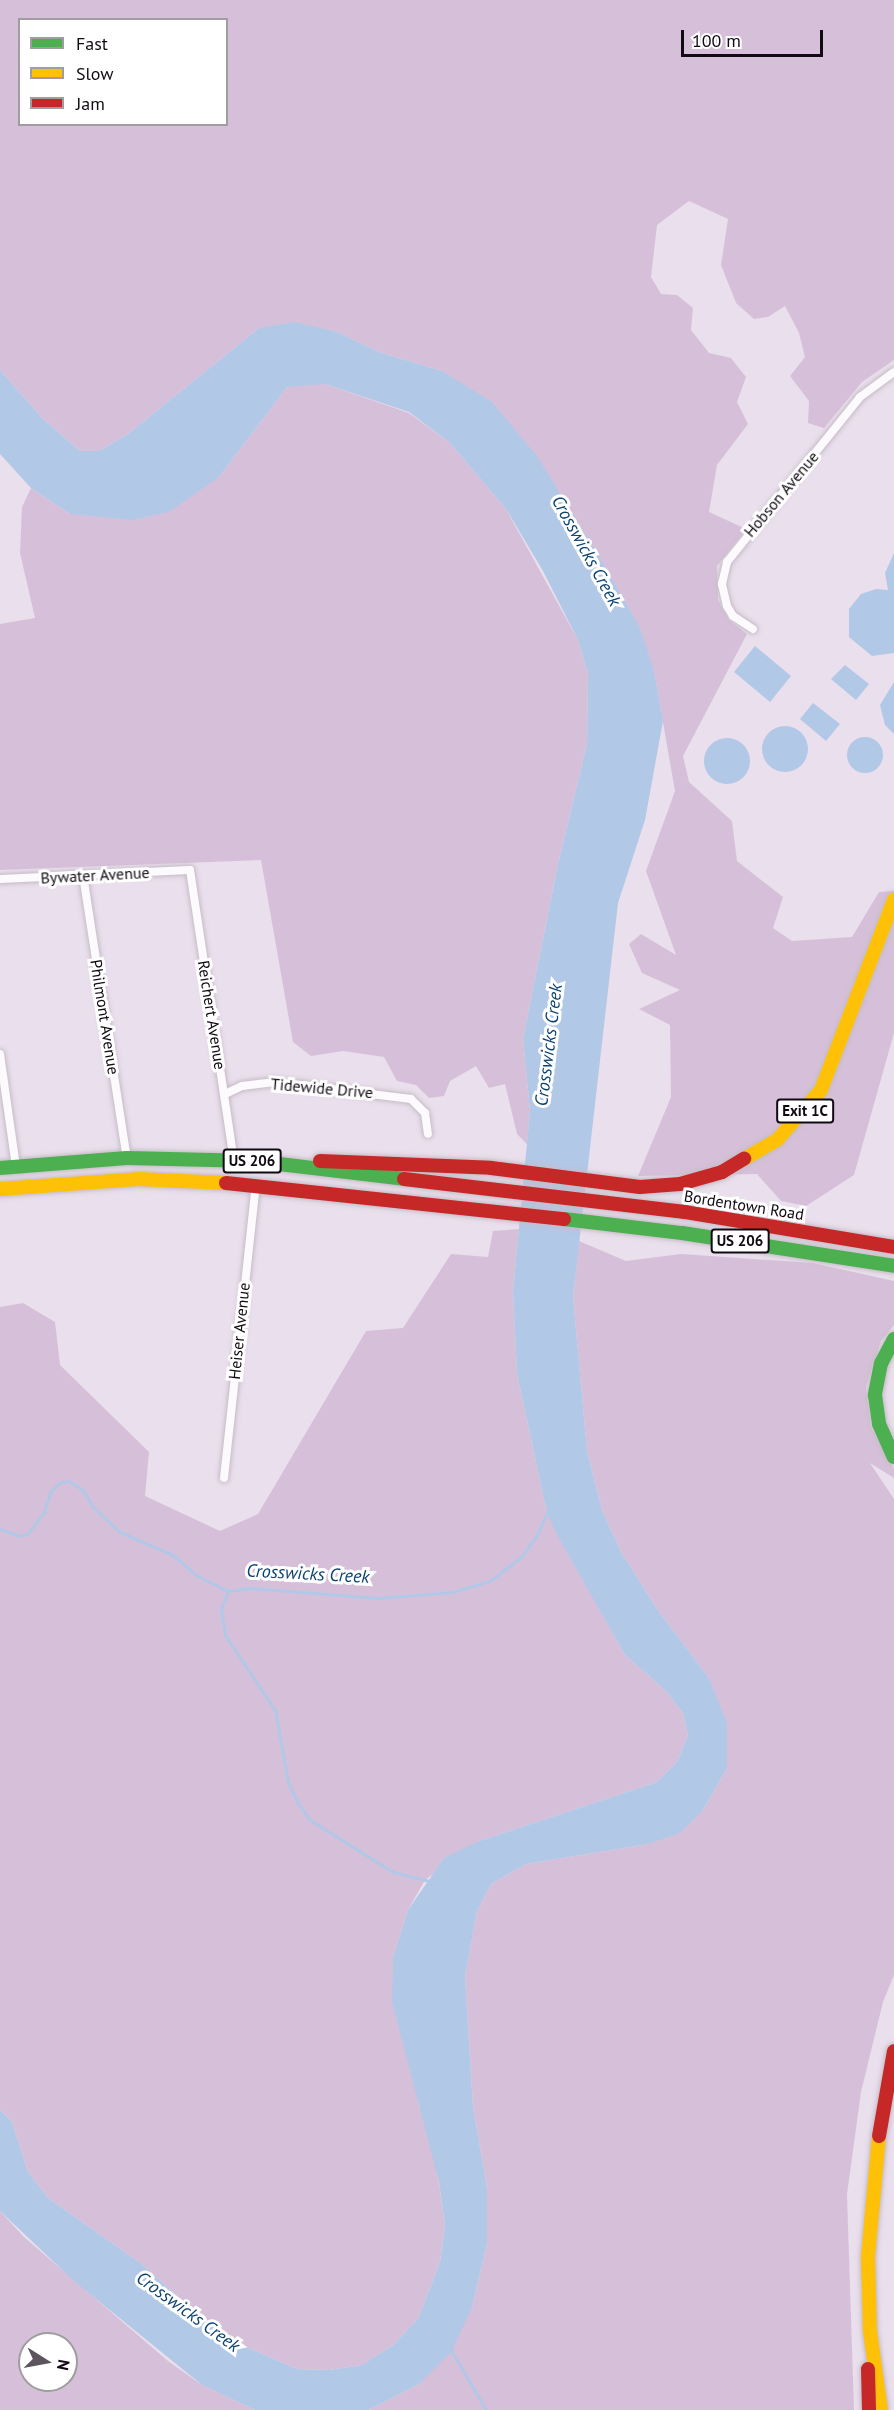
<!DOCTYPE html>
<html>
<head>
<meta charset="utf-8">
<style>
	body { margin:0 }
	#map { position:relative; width:894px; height:2410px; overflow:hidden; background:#eadfec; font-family:"PT Sans",sans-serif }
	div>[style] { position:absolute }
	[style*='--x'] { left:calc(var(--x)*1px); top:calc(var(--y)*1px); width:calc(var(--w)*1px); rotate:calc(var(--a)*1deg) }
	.green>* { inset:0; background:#d6c0d9 }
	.water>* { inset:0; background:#b2c8e7 }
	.round { border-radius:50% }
	.stream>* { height:3px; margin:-1.5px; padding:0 1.5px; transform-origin:1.5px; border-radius:1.5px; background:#b2c8e7 }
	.roads { filter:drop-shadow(0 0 2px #c5bcc7) drop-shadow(0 0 2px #c5bcc7) }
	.street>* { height:8px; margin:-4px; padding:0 4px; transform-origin:4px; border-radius:4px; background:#fcfafc }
	.fast>* { height:14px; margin:-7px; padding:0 7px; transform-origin:7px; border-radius:7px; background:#4caf50 }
	.slow>* { height:14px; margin:-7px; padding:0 7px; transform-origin:7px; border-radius:7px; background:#ffc107 }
	.jam>* { height:14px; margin:-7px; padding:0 7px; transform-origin:7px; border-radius:7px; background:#c62828 }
	span { translate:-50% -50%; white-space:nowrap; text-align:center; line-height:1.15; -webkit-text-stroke:6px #fff; paint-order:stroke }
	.shield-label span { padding:2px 4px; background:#fff; border:2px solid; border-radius:4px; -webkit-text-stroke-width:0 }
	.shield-label { font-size:15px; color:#110a12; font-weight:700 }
	.street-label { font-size:16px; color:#110a12 }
	.water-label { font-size:18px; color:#0a4271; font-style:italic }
	.legend { position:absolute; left:18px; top:18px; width:210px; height:108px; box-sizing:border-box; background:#fff; border:2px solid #a09da0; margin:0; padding:8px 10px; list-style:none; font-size:18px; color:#110a12 }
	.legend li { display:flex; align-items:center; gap:12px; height:30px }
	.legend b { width:30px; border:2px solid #a09da0 }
	.north { position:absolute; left:18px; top:2332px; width:60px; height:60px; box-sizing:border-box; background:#fff; border:2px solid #a09da0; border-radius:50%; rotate:101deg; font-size:16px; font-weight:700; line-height:24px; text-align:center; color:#110a12 }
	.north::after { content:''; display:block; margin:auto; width:21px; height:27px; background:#5d555e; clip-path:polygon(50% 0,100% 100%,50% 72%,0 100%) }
	.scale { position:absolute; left:681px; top:30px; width:142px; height:27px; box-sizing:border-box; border:3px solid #110a12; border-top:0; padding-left:8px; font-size:18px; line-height:21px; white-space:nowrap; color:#110a12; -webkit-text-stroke:4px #fff; paint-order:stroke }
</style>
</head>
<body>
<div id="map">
	<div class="green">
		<i style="clip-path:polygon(evenodd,0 0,894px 0,894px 360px,862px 382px,824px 428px,808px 423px,809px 401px,790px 376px,805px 357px,799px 333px,785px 306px,768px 317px,754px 319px,736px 303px,721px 265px,728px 219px,689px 201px,657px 225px,651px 277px,661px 294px,677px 295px,693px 308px,691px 330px,709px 353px,731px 358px,746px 377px,737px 402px,748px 424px,717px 465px,709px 512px,746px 529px,717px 566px,718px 600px,729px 620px,747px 634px,683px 756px,689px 782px,732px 821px,737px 861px,783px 897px,773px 928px,792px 941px,852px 937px,879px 892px,894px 891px,894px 1033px,854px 1175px,806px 1206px,781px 1201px,757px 1174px,638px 1176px,671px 1097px,670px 1025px,639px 1009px,680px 990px,642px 973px,629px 944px,641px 934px,676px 955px,646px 871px,675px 791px,654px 671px,606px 568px,442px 371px,379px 352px,337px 332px,259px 328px,128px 434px,99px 451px,80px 451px,42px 418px,0 370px,0 0,20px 20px,226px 20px,226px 124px,20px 124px,20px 20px)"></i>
		<i style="clip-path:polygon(301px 384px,325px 384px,409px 413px,450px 443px,506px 509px,578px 640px,588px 673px,587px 744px,558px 864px,523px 1039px,530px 1111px,527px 1144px,517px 1134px,505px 1084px,489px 1088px,476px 1066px,450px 1081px,444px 1096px,429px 1098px,416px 1085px,397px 1081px,384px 1057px,343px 1051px,311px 1056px,293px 1042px,261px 860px,0 870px,0 624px,35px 618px,20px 553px,22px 507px,31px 488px,70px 514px,219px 477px,287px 387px)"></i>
		<i style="clip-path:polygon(519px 1229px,513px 1291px,517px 1374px,547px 1513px,625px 1655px,665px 1690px,683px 1713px,688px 1735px,677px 1762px,657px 1782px,479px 1841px,425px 1880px,408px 1910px,393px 1957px,439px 2183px,445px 2226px,440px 2262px,418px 2319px,393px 2345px,362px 2365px,329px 2370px,297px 2369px,246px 2347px,196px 2313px,143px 2265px,48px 2198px,28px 2172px,12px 2122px,0 2110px,0 1307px,23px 1303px,55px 1322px,60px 1365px,149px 1452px,145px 1496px,220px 1531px,258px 1514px,366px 1331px,403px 1328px,451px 1254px,488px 1257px,493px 1231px)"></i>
		<i style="clip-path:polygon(579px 1241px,626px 1261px,681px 1254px,813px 1263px,894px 1281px,894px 1325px,881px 1341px,866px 1387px,871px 1427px,894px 1469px,894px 1478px,870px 1463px,894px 1499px,894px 1975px,883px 2002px,861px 2092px,847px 2194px,854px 2410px,369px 2410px,419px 2384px,472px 2307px,487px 2244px,487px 2187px,473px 2107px,465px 1976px,477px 1911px,491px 1884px,526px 1864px,648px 1844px,703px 1810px,727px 1768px,709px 1678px,657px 1609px,621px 1552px,602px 1510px,587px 1451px,573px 1297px)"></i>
		<i style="clip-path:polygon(evenodd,0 2211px,24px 2237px,168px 2361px,202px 2385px,255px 2410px,0 2410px,0 2211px,30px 2344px,66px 2344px,66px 2380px,30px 2380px,30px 2344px)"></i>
	</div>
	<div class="water">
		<i style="clip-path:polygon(294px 322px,337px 332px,379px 352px,442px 371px,492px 402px,537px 456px,606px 568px,640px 628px,654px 671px,663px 721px,645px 820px,618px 903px,573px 1297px,587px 1451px,602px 1510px,621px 1552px,657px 1609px,709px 1678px,727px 1723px,727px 1768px,703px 1810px,680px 1833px,648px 1844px,526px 1864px,491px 1884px,477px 1911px,465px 1976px,473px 2107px,487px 2187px,487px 2244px,472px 2307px,452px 2351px,419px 2384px,369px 2410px,255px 2410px,202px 2385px,74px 2281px,0 2211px,0 2110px,12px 2122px,28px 2172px,48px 2198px,143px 2265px,196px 2313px,246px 2347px,297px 2369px,329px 2370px,362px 2365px,393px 2345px,418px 2319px,440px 2262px,445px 2226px,439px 2182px,392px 2002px,393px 1957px,408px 1910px,444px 1858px,479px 1841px,657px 1782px,677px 1762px,688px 1735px,683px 1713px,665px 1690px,625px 1655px,556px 1533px,547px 1513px,517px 1374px,513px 1291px,530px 1111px,523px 1039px,558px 864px,587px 744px,588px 673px,578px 640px,543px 571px,506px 509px,450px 443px,409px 412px,325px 384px,287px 387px,219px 477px,169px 512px,132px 520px,70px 514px,31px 488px,0 454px,0 370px,42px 418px,80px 451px,99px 451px,128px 434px,259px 328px)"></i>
		<i style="clip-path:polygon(894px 553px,894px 653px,872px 656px,849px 637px,849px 609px,861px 594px,876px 589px,888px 590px,885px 573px)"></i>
		<i style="clip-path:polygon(755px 646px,791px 676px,770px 702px,734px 672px)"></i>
		<i style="clip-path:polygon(845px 665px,869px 684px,856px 700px,831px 679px)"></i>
		<i style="clip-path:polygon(894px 682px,894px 734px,885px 725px,880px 705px)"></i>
		<i style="clip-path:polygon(813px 703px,840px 724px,826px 741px,800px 719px)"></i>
		<i class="round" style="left:762px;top:726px;width:46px;height:46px"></i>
		<i class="round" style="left:847px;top:737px;width:36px;height:36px"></i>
		<i class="round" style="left:704px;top:738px;width:46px;height:46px"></i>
	</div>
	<div class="stream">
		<i style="--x:0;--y:1529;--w:20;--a:20"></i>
		<i style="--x:19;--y:1536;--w:8;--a:-14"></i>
		<i style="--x:27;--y:1534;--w:28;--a:-52"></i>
		<i style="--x:44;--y:1512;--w:21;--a:-73"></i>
		<i style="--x:50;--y:1492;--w:13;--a:-45"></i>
		<i style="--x:59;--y:1483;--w:10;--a:-11"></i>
		<i style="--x:69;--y:1481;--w:17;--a:33"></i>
		<i style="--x:83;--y:1490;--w:20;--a:60"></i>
		<i style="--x:93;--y:1507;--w:37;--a:43"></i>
		<i style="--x:120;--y:1532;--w:58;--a:23.5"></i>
		<i style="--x:173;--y:1555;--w:30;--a:41"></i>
		<i style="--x:196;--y:1575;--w:36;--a:27"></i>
		<i style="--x:228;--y:1591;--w:20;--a:110"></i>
		<i style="--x:221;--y:1610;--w:25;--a:81"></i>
		<i style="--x:225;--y:1635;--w:90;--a:56.3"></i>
		<i style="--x:275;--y:1710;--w:73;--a:79.8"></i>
		<i style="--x:288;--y:1782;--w:23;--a:65"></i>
		<i style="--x:298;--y:1803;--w:21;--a:55"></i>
		<i style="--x:310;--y:1820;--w:98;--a:32.1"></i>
		<i style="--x:393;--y:1872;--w:37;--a:14"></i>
		<i style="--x:228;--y:1591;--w:22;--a:-8"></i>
		<i style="--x:250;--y:1588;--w:128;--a:4.5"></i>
		<i style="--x:378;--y:1598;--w:75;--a:-4.6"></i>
		<i style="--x:453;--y:1592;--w:39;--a:-17"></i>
		<i style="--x:490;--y:1581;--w:39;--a:-38"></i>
		<i style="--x:521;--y:1557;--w:27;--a:-54"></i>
		<i style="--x:537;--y:1535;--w:27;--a:-66"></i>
		<i style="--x:451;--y:2350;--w:69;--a:59.7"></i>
	</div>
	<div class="roads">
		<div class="street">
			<i style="--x:753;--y:629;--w:24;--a:-147"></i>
			<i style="--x:733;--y:616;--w:12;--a:-121"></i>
			<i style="--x:727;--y:606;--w:23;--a:-103"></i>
			<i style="--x:722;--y:584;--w:23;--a:-77"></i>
			<i style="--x:727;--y:562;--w:212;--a:-51.1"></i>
			<i style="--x:860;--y:397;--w:42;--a:-36.3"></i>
			<i style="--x:83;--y:875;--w:286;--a:81.2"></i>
			<i style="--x:0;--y:879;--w:190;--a:-2.7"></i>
			<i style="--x:190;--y:870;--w:293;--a:81.4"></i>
			<i style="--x:0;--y:1054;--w:113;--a:81.9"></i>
			<i style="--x:225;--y:1094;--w:19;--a:-25"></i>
			<i style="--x:242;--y:1086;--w:33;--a:-7"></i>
			<i style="--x:275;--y:1082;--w:137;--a:7.1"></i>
			<i style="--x:411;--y:1099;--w:20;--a:45"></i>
			<i style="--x:425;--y:1113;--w:21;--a:82"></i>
			<i style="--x:224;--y:1478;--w:296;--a:-83.8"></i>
		</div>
		<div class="fast">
			<i style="--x:0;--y:1168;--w:127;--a:-4.5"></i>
			<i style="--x:127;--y:1158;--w:127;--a:1.4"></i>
			<i style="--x:254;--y:1161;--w:151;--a:6.8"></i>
			<i style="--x:564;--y:1219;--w:119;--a:6.8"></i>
			<i style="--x:682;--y:1233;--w:215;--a:8.8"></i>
			<i style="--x:894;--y:1339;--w:27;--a:118"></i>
			<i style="--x:881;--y:1363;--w:33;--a:101"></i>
			<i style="--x:875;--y:1395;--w:29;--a:82"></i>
			<i style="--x:879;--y:1424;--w:36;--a:66"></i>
		</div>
		<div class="slow">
			<i style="--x:744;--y:1159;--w:39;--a:-30"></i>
			<i style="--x:778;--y:1139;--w:65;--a:-48.7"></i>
			<i style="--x:821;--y:1090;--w:204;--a:-69"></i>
			<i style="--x:0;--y:1189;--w:138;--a:-4.1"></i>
			<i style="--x:138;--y:1179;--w:88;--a:2.6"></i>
			<i style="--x:879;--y:2136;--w:121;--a:95.2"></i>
			<i style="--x:868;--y:2257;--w:74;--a:88.5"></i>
			<i style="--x:870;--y:2331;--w:80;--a:82.1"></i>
		</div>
		<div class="jam">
			<i style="--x:320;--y:1161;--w:171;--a:2.3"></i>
			<i style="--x:491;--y:1168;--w:150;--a:7.3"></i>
			<i style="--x:640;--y:1187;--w:40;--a:-4.3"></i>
			<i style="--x:680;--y:1184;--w:44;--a:-15.9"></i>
			<i style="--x:722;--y:1172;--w:26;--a:-31"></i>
			<i style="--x:404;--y:1179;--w:283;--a:6.7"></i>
			<i style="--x:685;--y:1212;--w:212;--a:9.5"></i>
			<i style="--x:226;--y:1183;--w:340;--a:6.1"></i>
			<i style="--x:879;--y:2136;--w:86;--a:-80"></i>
			<i style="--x:868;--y:2369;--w:41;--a:88.6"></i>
		</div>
	</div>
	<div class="shield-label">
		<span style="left:805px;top:1111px">Exit 1C</span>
		<span style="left:252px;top:1161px">US 206</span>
		<span style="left:740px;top:1241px">US 206</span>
	</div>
	<div class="street-label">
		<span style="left:781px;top:494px;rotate:-50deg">Hobson Avenue</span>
		<span style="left:95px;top:875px;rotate:-3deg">Bywater Avenue</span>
		<span style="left:212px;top:1015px;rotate:81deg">Reichert Avenue</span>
		<span style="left:105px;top:1017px;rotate:81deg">Philmont Avenue</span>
		<span style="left:322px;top:1088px;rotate:5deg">Tidewide Drive</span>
		<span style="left:744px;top:1205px;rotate:9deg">Bordentown Road</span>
		<span style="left:239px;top:1331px;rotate:-84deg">Heiser Avenue</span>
	</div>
	<div class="water-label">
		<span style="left:586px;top:551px;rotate:61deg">Crosswicks Creek</span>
		<span style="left:549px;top:1045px;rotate:-83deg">Crosswicks Creek</span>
		<span style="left:308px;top:1574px;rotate:3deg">Crosswicks Creek</span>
		<span style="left:188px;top:2312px;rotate:36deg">Crosswicks Creek</span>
	</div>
	<ul class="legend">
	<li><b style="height:8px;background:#4caf50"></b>Fast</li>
	<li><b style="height:8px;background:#ffc107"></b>Slow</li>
	<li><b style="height:8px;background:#c62828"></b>Jam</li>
	</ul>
	<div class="north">N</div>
	<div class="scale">100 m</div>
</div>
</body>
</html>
